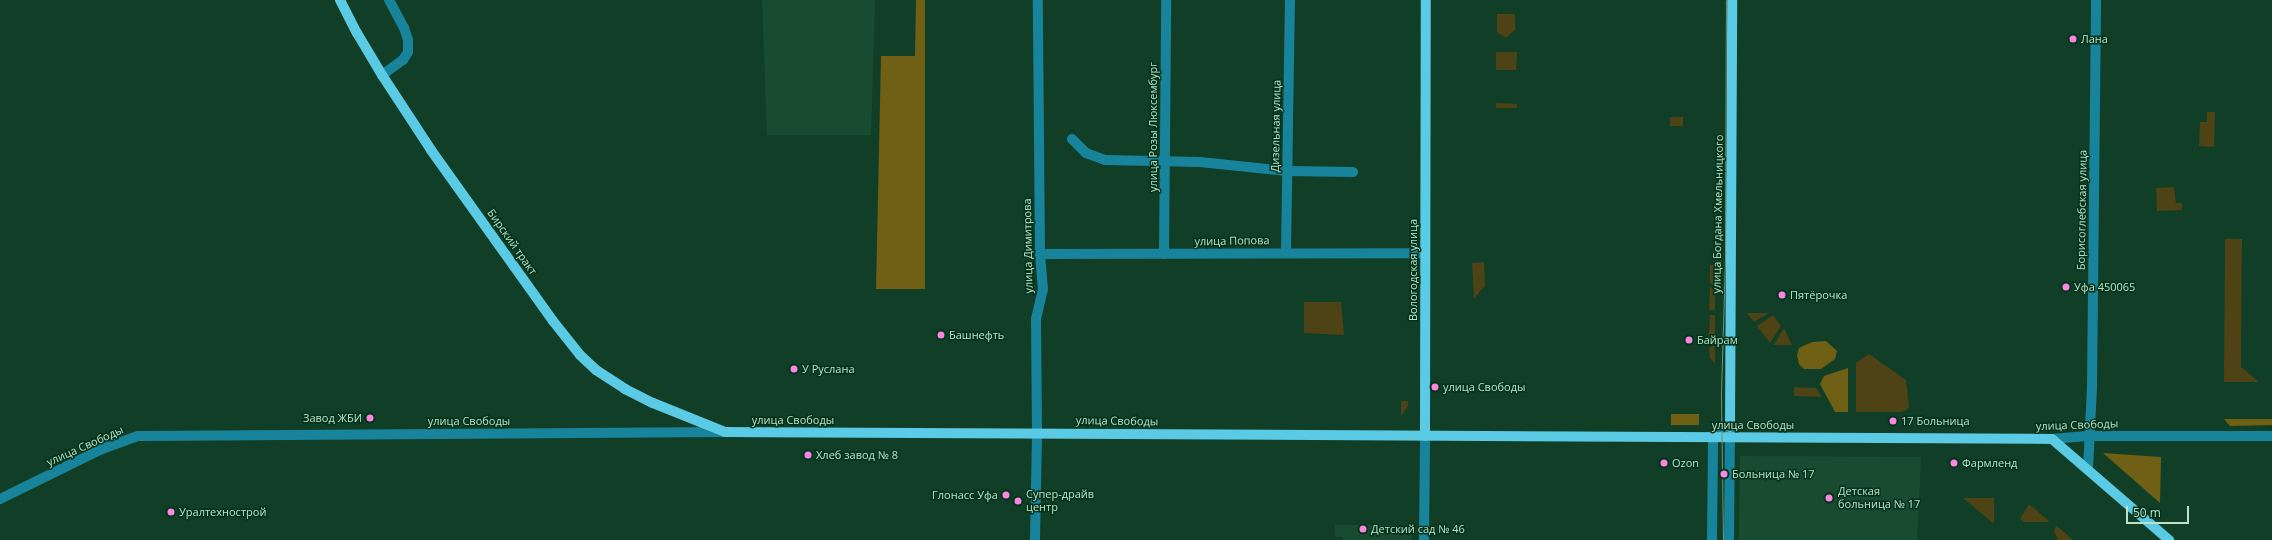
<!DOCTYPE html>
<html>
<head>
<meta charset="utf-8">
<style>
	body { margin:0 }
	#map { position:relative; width:2272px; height:540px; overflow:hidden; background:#113e26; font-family:"Open Sans",sans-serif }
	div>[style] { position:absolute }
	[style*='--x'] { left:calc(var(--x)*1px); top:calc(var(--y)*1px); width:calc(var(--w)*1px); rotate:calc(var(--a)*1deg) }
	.built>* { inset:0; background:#194b30 }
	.green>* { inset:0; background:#4d4314 }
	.forest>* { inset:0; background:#706016 }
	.minor>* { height:10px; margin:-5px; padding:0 5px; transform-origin:5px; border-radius:5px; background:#18849b }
	.major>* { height:10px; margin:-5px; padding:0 5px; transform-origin:5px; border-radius:5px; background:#5acae5 }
	.tram>* { height:1px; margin:-0.5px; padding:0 0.5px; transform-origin:0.5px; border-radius:0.5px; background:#6c967d }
	.dots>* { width:11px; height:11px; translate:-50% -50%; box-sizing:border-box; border:2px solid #04331c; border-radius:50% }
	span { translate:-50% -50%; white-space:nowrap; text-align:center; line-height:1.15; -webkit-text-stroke:3px #04331c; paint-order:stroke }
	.poi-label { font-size:11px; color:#bae2c8 }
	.left { translate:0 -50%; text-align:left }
	.right { translate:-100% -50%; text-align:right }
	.street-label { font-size:11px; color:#bae2c8 }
	.scale { position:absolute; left:2126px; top:506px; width:63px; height:18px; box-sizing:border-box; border:2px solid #bae2c8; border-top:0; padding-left:5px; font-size:12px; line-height:14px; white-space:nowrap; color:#bae2c8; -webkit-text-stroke:3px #04331c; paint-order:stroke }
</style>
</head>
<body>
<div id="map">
	<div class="built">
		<i style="clip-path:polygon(762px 0,875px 0,871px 135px,767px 135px)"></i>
		<i style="clip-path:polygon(1740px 456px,1921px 457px,1917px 540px,1739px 540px)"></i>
		<i style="clip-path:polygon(1335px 525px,1392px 525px,1392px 533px,1412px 533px,1412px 540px,1343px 540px,1343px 537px,1335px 537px)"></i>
	</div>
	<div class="green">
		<i style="clip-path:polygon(1497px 14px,1515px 14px,1515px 30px,1506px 38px,1497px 32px)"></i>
		<i style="clip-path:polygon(1496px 52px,1517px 52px,1516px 70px,1496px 70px)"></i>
		<i style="clip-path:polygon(1496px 103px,1517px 104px,1517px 108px,1496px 108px)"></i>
		<i style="clip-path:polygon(2207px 112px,2215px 112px,2214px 147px,2199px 146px,2200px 122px,2207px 122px)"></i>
		<i style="clip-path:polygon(1670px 117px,1683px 117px,1683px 126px,1670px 126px)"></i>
		<i style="clip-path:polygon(2174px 187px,2176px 203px,2182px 203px,2182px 210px,2157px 211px,2156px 188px)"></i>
		<i style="clip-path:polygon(2225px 239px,2242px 239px,2241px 367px,2259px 382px,2224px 382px)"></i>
		<i style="clip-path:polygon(1484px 262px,1485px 286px,1474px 298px,1472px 263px)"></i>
		<i style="clip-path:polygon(1710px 265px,1715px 265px,1715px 286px,1710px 283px)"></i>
		<i style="clip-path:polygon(1710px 287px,1715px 291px,1715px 310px,1709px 310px)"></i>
		<i style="clip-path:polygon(1304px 302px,1341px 302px,1344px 335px,1304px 333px)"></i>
		<i style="clip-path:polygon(1747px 313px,1769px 313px,1754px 322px)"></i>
		<i style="clip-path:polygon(1710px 315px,1715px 315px,1715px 337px,1709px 337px)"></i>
		<i style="clip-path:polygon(1773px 315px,1781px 326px,1770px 343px,1757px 326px)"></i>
		<i style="clip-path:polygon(1784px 328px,1792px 345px,1774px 345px)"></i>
		<i style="clip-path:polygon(1709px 346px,1715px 346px,1715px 364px,1710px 358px)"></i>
		<i style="clip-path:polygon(1869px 354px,1906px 380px,1909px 408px,1902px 412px,1856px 412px,1856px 363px)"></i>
		<i style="clip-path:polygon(1794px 387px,1816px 388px,1822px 397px,1794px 396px)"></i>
		<i style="clip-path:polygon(1401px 401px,1408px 401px,1408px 406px,1401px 416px)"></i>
		<i style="clip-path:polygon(1963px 498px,1994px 498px,1994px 524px)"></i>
		<i style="clip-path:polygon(2029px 504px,2050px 522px,2024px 522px,2020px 519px)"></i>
		<i style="clip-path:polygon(2056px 525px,2073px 540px,2058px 540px,2054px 531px)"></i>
	</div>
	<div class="forest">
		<i style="clip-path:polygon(916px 0,925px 0,925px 289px,876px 289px,881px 56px,915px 56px)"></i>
		<i style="clip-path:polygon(1826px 341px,1837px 351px,1835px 359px,1821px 369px,1804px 369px,1799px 364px,1797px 355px,1799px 348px,1812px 342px)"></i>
		<i style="clip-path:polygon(1848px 368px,1848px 412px,1835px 412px,1820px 384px,1824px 376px)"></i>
		<i style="clip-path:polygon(1671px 414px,1699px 414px,1699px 425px,1671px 425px)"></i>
		<i style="clip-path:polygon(2224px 419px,2272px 419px,2272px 425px,2230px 426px)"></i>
		<i style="clip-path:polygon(2103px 453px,2161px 457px,2160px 503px)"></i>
	</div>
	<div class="minor">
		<i style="--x:382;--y:75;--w:26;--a:-36"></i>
		<i style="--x:403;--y:60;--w:9;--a:-58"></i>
		<i style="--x:408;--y:52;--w:12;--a:-90"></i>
		<i style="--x:408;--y:40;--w:13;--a:-108"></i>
		<i style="--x:404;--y:28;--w:32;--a:-118"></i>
		<i style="--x:1072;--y:139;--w:20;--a:45"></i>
		<i style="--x:1086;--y:153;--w:20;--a:20"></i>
		<i style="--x:1105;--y:160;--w:95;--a:1.2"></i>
		<i style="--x:1200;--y:162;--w:87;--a:5.9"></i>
		<i style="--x:1287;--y:171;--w:66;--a:0.9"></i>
		<i style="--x:1286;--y:252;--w:252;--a:-89.1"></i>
		<i style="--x:1040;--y:254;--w:385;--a:-0.1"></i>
		<i style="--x:1164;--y:254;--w:254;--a:-89.5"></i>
		<i style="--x:2052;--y:439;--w:38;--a:-5"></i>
		<i style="--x:2090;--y:436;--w:182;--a:0"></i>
		<i style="--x:2088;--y:469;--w:82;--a:-87.2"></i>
		<i style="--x:2092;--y:387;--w:387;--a:-89.4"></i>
		<i style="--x:0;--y:499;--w:114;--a:-26.1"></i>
		<i style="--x:102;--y:449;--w:38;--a:-20"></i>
		<i style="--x:138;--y:436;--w:587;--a:-0.39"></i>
		<i style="--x:1035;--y:540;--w:108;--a:-88.9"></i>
		<i style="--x:1037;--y:432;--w:113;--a:-90.5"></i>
		<i style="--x:1036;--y:319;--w:31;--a:-77"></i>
		<i style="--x:1043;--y:289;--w:35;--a:-95"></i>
		<i style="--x:1040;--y:254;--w:254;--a:-90.5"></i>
		<i style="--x:1424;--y:540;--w:104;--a:-89.4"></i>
		<i style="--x:1712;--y:540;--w:103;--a:-89.4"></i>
		<i style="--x:1713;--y:437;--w:20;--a:-30"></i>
		<i style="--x:1730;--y:427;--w:113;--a:90.5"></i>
	</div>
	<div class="major">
		<i style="--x:340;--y:0;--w:37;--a:63"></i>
		<i style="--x:357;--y:33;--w:49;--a:59.2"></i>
		<i style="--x:382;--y:75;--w:90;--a:56.8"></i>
		<i style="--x:431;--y:150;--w:210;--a:54.5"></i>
		<i style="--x:553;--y:321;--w:43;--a:51.5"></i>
		<i style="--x:580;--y:355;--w:22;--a:43"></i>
		<i style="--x:596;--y:370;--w:35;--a:33"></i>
		<i style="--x:625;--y:389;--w:31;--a:27"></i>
		<i style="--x:653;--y:403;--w:78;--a:21.9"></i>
		<i style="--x:725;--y:432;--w:1327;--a:0.3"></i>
		<i style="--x:2052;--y:439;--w:155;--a:40.8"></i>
		<i style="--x:1730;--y:427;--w:427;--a:-89.7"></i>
		<i style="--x:1425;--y:436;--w:436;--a:-89.9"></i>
	</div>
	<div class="tram">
		<i style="--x:1723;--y:540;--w:147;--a:-90.8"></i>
		<i style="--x:1721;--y:393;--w:136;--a:-88.3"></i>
		<i style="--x:1725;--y:257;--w:257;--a:-89.8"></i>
	</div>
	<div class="dots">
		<i style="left:2073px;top:39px;background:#fd86e2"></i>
		<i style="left:2066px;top:287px;background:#fd86e2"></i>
		<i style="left:1782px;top:295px;background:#fd86e2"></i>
		<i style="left:941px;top:335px;background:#fd86e2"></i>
		<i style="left:1689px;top:340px;background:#fd86e2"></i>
		<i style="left:794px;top:369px;background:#fd86e2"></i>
		<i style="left:1435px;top:387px;background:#fd86e2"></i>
		<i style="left:370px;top:418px;background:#fd86e2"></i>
		<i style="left:1893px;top:421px;background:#fd86e2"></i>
		<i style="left:808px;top:455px;background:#fd86e2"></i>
		<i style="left:1664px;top:463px;background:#fd86e2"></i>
		<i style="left:1954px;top:463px;background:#fd86e2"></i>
		<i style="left:1724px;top:474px;background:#fd86e2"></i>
		<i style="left:1006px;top:495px;background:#fd86e2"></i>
		<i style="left:1829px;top:498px;background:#fd86e2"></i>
		<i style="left:1018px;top:501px;background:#fd86e2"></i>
		<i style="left:171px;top:512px;background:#fd86e2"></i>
		<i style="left:1363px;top:529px;background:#fd86e2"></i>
	</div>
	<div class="poi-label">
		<span class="left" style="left:2081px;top:39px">Лана</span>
		<span class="left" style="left:2074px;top:287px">Уфа 450065</span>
		<span class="left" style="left:1790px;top:295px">Пятёрочка</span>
		<span class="left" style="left:949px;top:335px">Башнефть</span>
		<span class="left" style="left:1697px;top:340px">Байрам</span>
		<span class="left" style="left:802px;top:369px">У Руслана</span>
		<span class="left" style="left:1443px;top:387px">улица Свободы</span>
		<span class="right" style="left:362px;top:418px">Завод ЖБИ</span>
		<span class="left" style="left:1901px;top:421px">17 Больница</span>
		<span class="left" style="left:816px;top:455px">Хлеб завод № 8</span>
		<span class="left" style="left:1672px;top:463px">Ozon</span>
		<span class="left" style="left:1962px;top:463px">Фармленд</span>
		<span class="left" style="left:1732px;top:474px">Больница № 17</span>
		<span class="left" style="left:1838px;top:498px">Детская<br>больница № 17</span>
		<span class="right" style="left:998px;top:495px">Глонасс Уфа</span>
		<span class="left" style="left:1026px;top:501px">Супер-драйв<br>центр</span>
		<span class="left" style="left:179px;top:512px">Уралтехнострой</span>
		<span class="left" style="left:1371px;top:529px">Детский сад № 46</span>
	</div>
	<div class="street-label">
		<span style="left:1276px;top:126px;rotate:-89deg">Дизельная улица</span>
		<span style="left:1153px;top:127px;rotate:-90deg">улица Розы Люксембург</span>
		<span style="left:2082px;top:210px;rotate:-89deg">Борисоглебская улица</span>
		<span style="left:1718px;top:214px;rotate:-89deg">улица Богдана Хмельницкого</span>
		<span style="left:1232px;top:241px;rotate:-1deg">улица Попова</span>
		<span style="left:512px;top:242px;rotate:55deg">Бирский тракт</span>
		<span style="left:1028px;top:246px;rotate:-91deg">улица Димитрова</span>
		<span style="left:1413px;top:270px;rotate:-90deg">Вологодская улица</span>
		<span style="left:793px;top:420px">улица Свободы</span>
		<span style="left:469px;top:421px">улица Свободы</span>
		<span style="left:1117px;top:421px;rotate:1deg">улица Свободы</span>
		<span style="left:1753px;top:425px">улица Свободы</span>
		<span style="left:2077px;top:425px;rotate:-2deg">улица Свободы</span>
		<span style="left:85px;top:446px;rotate:-24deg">улица Свободы</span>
	</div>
	<div class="scale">50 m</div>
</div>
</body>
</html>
